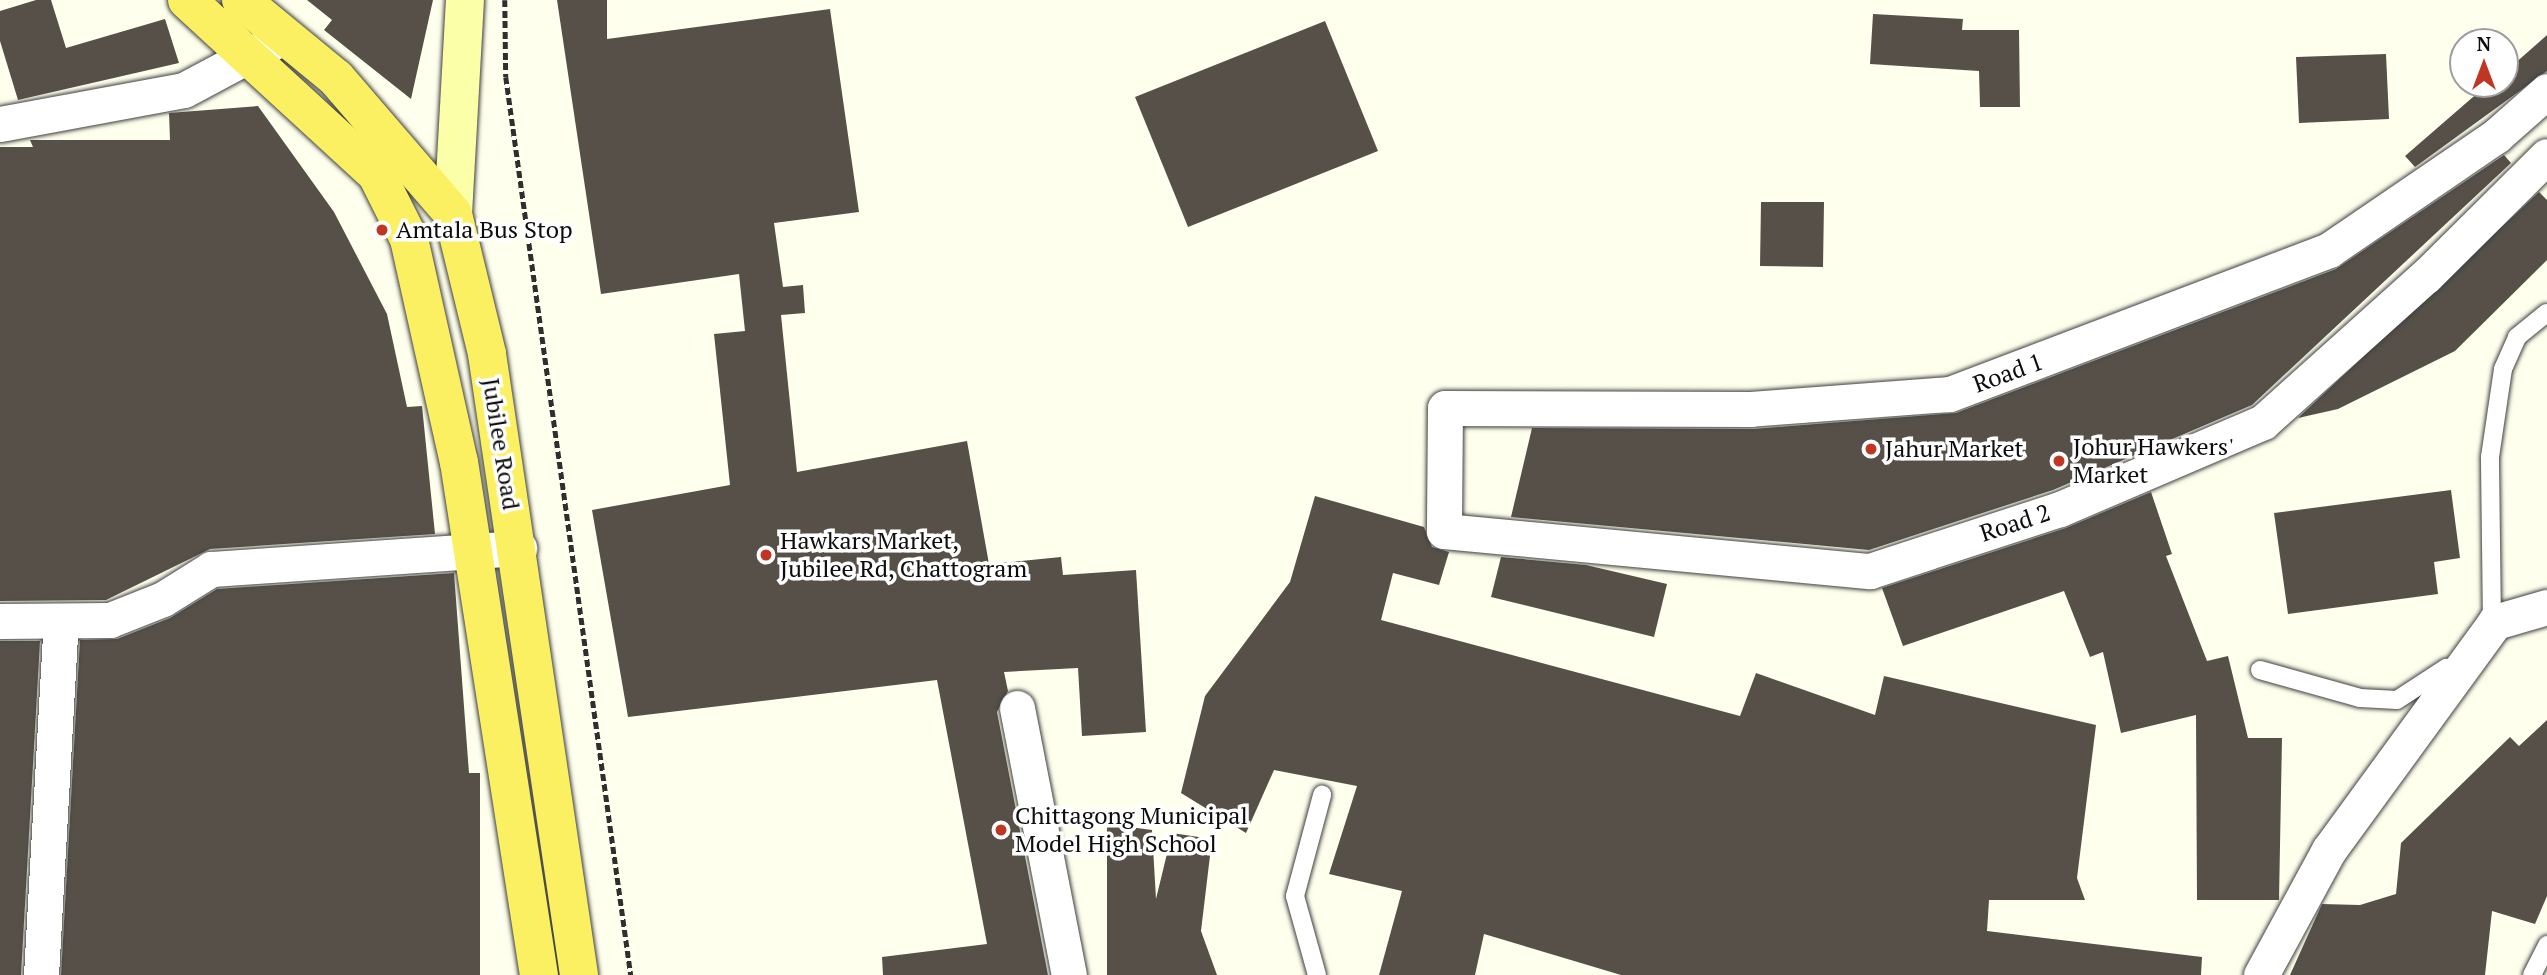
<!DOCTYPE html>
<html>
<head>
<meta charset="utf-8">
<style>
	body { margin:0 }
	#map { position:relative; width:2547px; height:975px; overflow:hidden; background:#ffffed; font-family:"PT Serif",serif }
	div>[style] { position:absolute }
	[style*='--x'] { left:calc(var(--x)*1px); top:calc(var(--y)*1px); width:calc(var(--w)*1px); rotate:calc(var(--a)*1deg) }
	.building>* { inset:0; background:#565049 }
	.path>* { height:4.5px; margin-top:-2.25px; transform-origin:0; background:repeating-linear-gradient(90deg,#2f2f2f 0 7px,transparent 0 10.5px) }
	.roads { filter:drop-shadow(0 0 2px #404040) drop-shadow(0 0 2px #404040) }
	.lane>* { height:18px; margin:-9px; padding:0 9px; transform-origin:9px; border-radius:9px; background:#fff }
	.street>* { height:35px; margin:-17.5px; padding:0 17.5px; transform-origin:17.5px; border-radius:17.5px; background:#fff }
	.secondary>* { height:38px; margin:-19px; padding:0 19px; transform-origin:19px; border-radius:19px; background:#faffa8 }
	.primary>* { height:38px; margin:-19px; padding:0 19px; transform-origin:19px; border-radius:19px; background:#fbf061 }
	.dots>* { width:19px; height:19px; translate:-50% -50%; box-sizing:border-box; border:4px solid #fff; border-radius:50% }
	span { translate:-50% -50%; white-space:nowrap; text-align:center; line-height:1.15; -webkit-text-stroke:7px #fff; paint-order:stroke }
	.poi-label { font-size:24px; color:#0d0d0d }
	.left { translate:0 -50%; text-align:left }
	.street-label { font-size:24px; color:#0d0d0d }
	.north { position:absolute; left:2449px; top:28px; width:70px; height:70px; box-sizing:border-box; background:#fff; border:2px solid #9e9e9e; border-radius:50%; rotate:0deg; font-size:19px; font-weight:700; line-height:28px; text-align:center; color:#0d0d0d }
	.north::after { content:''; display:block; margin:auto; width:24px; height:32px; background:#bf3622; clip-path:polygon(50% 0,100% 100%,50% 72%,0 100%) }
</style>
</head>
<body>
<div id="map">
	<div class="building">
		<i style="clip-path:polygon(36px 0,51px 0,66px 48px,165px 19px,179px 63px,18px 100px,0 41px,0 11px)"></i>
		<i style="clip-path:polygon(307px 0,433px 0,411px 99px,324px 30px,332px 20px)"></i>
		<i style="clip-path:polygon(557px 0,607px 0,607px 39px,830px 9px,859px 212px,774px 223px,783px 287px,803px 285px,805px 313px,781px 315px,797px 472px,967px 441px,989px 564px,1061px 557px,1063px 575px,1136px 570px,1146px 732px,1082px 736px,1078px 668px,1004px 672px,1008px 691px,997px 712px,1048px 975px,883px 975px,882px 957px,987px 944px,937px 680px,628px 717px,592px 510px,730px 485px,714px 334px,745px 331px,739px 274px,601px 294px)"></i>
		<i style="clip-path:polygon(1873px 14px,1963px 19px,1962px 30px,2019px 30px,2020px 107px,1980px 107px,1979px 71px,1870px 64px)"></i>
		<i style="clip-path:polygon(1325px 21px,1378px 151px,1188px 227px,1135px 97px)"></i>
		<i style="clip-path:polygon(2547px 35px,2547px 71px,2415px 167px,2405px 156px,2488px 84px,2505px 84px,2505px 72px)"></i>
		<i style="clip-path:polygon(2386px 54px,2389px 119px,2299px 123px,2296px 57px)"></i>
		<i style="clip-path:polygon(258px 106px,334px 212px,387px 314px,407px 407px,422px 406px,435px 534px,210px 549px,106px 600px,0 601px,0 147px,33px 147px,30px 140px,170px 140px,169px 113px)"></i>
		<i style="clip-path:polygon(2504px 155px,2511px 163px,2252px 405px,2053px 490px,1869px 550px,1511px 517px,1532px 428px,1753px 429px,1956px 413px,2336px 269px)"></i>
		<i style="clip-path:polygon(2539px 192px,2547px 200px,2547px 260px,2455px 351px,2338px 409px,2298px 418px)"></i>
		<i style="clip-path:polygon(1761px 202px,1824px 202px,1823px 267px,1760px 266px)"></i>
		<i style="clip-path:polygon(2451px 490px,2460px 558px,2434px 562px,2438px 594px,2288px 614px,2274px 513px)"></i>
		<i style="clip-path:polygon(2151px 492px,2172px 554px,2166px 556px,2207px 661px,2228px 656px,2248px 738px,2282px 738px,2279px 900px,2197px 900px,2196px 715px,2121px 733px,2103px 652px,2090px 657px,2064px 591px,1903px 646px,1882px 588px,2066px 528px)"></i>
		<i style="clip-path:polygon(1315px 496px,1424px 527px,1432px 547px,1449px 552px,1439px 585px,1393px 573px,1381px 620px,1740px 716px,1756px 673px,1875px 715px,1884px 676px,2096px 725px,2077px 878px,2085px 900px,1989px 900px,1987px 931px,2202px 957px,2201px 975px,1621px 975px,1484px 934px,1475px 975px,1379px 975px,1402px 891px,1329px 874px,1357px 786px,1274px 770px,1246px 833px,1181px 793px,1205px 696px,1290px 582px)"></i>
		<i style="clip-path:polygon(1501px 557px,1586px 565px,1667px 584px,1654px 637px,1491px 597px)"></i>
		<i style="clip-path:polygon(454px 573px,469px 773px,480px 773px,480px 975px,61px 975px,80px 640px,117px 639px,170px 618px,217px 589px)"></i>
		<i style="clip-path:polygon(0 641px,40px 641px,21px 975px,0 975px)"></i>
		<i style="clip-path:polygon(2547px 720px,2547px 896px,2535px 924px,2492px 911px,2485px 975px,2290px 975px,2322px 904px,2360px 905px,2396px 894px,2401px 843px,2510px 737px,2519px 746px)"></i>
		<i style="clip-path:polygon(1107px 824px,1152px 830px,1156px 899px,1172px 833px,1212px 839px,1201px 931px,1217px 975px,1107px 975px)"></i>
	</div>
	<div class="path">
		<i style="--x:505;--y:0;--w:77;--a:89.3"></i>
		<i style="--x:506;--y:77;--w:907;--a:82.08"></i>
	</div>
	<div class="roads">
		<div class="lane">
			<i style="--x:2492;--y:625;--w:168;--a:-90.7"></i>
			<i style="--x:2490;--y:457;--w:89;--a:-81.6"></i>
			<i style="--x:2503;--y:369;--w:35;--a:-66"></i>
			<i style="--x:2517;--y:337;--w:38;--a:-39"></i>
			<i style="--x:2260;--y:670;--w:104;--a:15.6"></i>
			<i style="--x:2360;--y:698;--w:37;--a:3"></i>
			<i style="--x:2397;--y:700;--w:59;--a:-33.1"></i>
			<i style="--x:1317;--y:975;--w:82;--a:-105.6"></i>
			<i style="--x:1295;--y:896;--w:105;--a:-75"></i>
			<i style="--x:2532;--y:975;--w:34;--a:-63"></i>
		</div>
		<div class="street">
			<i style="--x:2547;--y:91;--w:68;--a:138.6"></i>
			<i style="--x:2496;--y:136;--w:202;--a:145.7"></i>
			<i style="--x:2329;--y:250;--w:406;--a:159.2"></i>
			<i style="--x:1949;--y:394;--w:199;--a:175.7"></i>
			<i style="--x:1751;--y:409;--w:306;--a:-179.8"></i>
			<i style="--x:1445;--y:408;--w:123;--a:90.5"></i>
			<i style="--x:1444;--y:531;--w:428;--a:5.4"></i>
			<i style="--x:1870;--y:571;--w:200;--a:-18.1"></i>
			<i style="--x:2060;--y:509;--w:221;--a:-23.2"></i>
			<i style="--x:2263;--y:422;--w:219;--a:-41.9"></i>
			<i style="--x:2426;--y:276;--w:170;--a:-44.8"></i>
			<i style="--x:0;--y:124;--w:187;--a:-10.5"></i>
			<i style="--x:184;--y:90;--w:100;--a:-28.1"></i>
			<i style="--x:0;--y:621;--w:110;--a:-0.5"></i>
			<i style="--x:110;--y:620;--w:57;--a:-21.6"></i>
			<i style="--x:163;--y:599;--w:57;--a:-32"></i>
			<i style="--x:211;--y:569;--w:309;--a:-3.9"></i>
			<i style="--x:1017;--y:708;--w:272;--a:79"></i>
			<i style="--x:41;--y:975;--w:354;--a:-86.8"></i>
			<i style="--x:2261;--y:975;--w:142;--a:-61.5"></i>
			<i style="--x:2329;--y:850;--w:282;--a:-53.9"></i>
			<i style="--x:2495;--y:622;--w:54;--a:-16.1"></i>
		</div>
		<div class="secondary">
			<i style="--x:453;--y:214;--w:214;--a:-86.8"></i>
		</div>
		<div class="primary">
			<i style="--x:187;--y:0;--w:258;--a:42.6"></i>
			<i style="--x:377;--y:175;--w:72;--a:63.4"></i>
			<i style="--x:409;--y:239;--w:229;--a:77.4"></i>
			<i style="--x:459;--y:462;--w:519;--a:81.14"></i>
			<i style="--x:241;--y:0;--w:123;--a:39.4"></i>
			<i style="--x:336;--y:78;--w:179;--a:49.3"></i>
			<i style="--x:453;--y:214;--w:144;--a:76.3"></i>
			<i style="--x:487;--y:354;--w:628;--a:81.57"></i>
		</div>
	</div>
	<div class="dots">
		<i style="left:382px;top:230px;background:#bf3622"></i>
		<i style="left:1871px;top:449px;background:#bf3622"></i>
		<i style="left:2059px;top:461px;background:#bf3622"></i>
		<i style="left:766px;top:555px;background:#bf3622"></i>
		<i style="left:1001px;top:830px;background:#bf3622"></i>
	</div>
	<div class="poi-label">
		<span class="left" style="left:396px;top:230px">Amtala Bus Stop</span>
		<span class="left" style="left:2073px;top:461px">Johur Hawkers'<br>Market</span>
		<span class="left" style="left:1885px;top:449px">Jahur Market</span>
		<span class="left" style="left:780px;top:555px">Hawkars Market,<br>Jubilee Rd, Chattogram</span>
		<span class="left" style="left:1015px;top:830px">Chittagong Municipal<br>Model High School</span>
	</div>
	<div class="street-label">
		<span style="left:2008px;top:373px;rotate:-20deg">Road 1</span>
		<span style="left:501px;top:444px;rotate:81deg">Jubilee Road</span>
		<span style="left:2015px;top:523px;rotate:-18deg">Road 2</span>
	</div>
	<div class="north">N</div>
</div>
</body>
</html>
